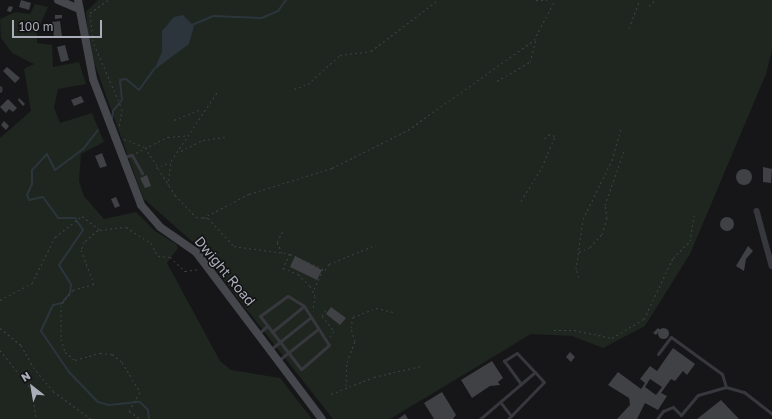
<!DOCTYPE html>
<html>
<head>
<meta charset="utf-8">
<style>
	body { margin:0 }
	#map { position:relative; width:772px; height:419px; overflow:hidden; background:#161618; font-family:"Golos Text",sans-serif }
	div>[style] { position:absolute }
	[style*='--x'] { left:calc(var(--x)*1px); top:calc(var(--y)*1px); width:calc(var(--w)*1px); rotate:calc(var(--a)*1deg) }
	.green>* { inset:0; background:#1e261f }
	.water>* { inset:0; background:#2c353c }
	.stream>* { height:2px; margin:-1px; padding:0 1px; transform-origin:1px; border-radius:1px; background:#2c353c }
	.building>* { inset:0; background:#404145 }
	.round { border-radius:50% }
	.path>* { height:1px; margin-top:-0.5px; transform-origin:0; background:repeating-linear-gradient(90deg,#3d3f44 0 2px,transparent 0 5px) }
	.lane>* { height:3px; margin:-1.5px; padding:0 1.5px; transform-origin:1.5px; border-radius:1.5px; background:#37383d }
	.street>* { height:5.5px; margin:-2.75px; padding:0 2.75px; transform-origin:2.75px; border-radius:2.75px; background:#37383d }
	.secondary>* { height:8px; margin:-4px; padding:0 4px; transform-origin:4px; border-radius:4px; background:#45474d }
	span { translate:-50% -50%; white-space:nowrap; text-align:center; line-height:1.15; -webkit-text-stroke:3px #111113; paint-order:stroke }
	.street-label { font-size:14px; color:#a8adb8 }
	.north { position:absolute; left:12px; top:367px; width:40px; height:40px; -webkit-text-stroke:3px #111113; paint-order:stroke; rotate:329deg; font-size:11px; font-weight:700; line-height:16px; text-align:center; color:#a8adb8 }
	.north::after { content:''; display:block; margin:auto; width:14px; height:18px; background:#a8adb8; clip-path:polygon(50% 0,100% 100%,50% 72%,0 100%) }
	.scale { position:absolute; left:12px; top:20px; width:90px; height:18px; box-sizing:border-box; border:2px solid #a8adb8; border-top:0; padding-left:5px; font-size:12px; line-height:14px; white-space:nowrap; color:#a8adb8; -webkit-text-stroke:3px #111113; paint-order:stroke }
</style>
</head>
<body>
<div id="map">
	<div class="green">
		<i style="clip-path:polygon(98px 0,772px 0,772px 51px,766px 74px,690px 254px,645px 326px,603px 348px,572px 336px,531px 334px,390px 419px,333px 419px,196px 245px,143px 198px,90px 51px,86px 12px)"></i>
		<i style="clip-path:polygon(35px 4px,48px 7px,37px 32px,37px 43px,52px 45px,53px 67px,79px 62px,86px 84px,58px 89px,54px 107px,60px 123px,92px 113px,104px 142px,81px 154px,79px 181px,84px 196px,104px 219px,136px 212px,155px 231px,176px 244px,178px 248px,167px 263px,220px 361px,231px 370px,280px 378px,312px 419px,0 419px,0 138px,31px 111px,24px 69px,34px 64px,12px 53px,1px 38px,0 19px,16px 12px,30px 14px)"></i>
	</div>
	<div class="water">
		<i style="clip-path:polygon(183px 15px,194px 26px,189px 44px,154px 70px,162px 52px,162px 31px,174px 17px)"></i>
	</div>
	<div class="stream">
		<i style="--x:192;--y:25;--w:23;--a:-23"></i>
		<i style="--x:213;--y:16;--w:49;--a:2.3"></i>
		<i style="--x:262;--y:18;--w:17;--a:-24"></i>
		<i style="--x:278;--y:11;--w:14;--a:-54"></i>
		<i style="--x:112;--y:119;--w:8;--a:-83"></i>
		<i style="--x:113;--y:111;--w:14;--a:-51"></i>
		<i style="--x:122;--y:100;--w:20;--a:-96"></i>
		<i style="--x:120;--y:80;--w:6;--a:-9"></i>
		<i style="--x:126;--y:79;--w:17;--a:40"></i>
		<i style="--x:139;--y:90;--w:27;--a:-54"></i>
		<i style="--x:98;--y:130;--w:24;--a:128"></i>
		<i style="--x:83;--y:149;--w:35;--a:143"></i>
		<i style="--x:55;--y:170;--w:18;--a:-117"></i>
		<i style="--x:47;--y:154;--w:22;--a:133"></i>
		<i style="--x:32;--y:170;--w:14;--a:90"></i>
		<i style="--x:32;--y:184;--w:12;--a:114"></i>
		<i style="--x:27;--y:195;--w:5;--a:68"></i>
		<i style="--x:29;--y:200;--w:14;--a:-12"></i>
		<i style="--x:43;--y:197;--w:26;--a:54"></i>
		<i style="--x:58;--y:218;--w:17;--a:0"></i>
		<i style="--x:75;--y:218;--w:14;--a:56"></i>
		<i style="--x:83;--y:230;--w:42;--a:124.4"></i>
		<i style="--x:59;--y:265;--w:22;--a:58"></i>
		<i style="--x:71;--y:284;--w:9;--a:96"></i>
		<i style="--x:70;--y:293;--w:13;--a:129"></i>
		<i style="--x:62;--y:303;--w:9;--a:167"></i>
		<i style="--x:53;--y:305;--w:29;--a:115"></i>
		<i style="--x:41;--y:331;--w:50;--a:55.7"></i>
		<i style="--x:69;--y:372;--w:42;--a:46"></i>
		<i style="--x:98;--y:402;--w:11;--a:15"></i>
		<i style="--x:109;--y:405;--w:31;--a:-6"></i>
		<i style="--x:140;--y:402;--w:11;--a:45"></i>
		<i style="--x:148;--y:410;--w:9;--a:84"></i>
	</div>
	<div class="building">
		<i style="clip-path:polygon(21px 0,31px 3px,29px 10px,19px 7px)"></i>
		<i style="clip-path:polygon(9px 6px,13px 7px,11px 12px,7px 11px)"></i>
		<i style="clip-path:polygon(55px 15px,62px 15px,62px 18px,55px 19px)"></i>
		<i style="clip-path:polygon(60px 21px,62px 36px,54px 37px,52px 22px)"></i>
		<i style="clip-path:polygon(65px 45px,69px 60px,61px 62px,57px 47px)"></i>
		<i style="clip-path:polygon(7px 67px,20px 78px,15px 83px,3px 71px)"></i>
		<i style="clip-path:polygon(81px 96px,84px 102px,74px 106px,71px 100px)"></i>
		<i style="clip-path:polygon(19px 98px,25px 104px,23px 106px,18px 100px)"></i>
		<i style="clip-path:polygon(8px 99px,17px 108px,13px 112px,9px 109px,6px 113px,0 107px)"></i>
		<i style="clip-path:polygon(4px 121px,9px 126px,6px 130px,1px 125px)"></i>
		<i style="clip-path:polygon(102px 153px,107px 166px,100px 168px,95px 156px)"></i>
		<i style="clip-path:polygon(763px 167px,772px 169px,771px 183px,763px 182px)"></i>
		<i class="round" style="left:736px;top:169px;width:16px;height:16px"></i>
		<i style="clip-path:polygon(147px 175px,151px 186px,145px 188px,140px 178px)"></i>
		<i style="clip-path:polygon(116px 197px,120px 206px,115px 208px,111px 199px)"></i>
		<i class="round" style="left:720px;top:217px;width:14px;height:14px"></i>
		<i style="clip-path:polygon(748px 246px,753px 251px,746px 259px,744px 271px,736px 266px)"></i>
		<i style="clip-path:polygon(295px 256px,322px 270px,317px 280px,290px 267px)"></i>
		<i style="clip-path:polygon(331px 307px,346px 318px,340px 325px,326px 314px)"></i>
		<i class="round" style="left:657.5px;top:327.5px;width:11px;height:11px"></i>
		<i style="clip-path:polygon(658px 328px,660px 330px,656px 335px,653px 333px)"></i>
		<i style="clip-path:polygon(evenodd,673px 348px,695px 364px,687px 375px,683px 371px,675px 381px,671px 379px,661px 393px,667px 396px,658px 410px,645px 403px,637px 419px,617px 419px,630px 405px,629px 398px,608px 385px,618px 372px,641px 389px,645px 383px,640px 379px,650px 366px,657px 371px,673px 348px,650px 379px,662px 387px,656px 395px,645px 387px,650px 379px)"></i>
		<i style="clip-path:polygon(570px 352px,575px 357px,571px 362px,566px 357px)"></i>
		<i style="clip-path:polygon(492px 361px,503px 378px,498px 382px,500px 385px,490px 386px,472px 398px,461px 380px)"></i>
		<i style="clip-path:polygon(442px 392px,456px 415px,453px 419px,434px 419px,424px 403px)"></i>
		<i style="clip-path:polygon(721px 400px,739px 419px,697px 419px)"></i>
		<i style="clip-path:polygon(405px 414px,408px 419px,398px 419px)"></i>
	</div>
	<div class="path">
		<i style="--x:536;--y:0;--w:11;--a:0"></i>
		<i style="--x:649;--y:6;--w:8;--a:-45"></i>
		<i style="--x:629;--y:28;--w:30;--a:-69"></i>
		<i style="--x:93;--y:41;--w:28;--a:-96"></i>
		<i style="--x:90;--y:13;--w:22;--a:-36"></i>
		<i style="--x:94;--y:44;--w:71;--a:66.7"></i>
		<i style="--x:122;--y:109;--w:18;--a:99"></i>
		<i style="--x:497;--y:81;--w:38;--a:-30"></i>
		<i style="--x:530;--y:62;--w:23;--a:-75"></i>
		<i style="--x:294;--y:89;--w:15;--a:-20"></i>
		<i style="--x:308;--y:84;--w:43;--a:-42.2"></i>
		<i style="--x:340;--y:55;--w:31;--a:-7"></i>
		<i style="--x:371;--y:51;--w:84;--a:-37.3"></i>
		<i style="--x:174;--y:120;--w:29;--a:-22"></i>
		<i style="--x:124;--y:139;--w:22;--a:21"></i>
		<i style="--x:145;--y:147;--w:57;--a:58"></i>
		<i style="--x:175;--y:195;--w:30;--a:46"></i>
		<i style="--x:196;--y:217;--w:12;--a:5"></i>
		<i style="--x:208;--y:218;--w:38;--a:47"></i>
		<i style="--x:234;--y:246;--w:57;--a:8.1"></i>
		<i style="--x:290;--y:254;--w:36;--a:24"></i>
		<i style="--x:323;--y:269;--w:24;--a:114"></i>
		<i style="--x:181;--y:151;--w:25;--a:-27"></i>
		<i style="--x:203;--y:140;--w:22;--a:-8"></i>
		<i style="--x:136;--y:153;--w:36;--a:-27"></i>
		<i style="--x:168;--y:137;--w:21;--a:-5"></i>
		<i style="--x:156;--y:168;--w:15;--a:-23"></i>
		<i style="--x:168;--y:185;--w:24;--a:-83"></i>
		<i style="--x:171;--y:161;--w:84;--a:-56.1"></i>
		<i style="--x:521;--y:201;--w:40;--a:-58"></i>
		<i style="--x:542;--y:167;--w:34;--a:-67"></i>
		<i style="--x:555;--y:136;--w:5;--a:-158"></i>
		<i style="--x:550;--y:134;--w:8;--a:140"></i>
		<i style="--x:203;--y:218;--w:52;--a:-27.6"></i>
		<i style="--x:249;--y:194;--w:87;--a:-17.4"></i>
		<i style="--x:332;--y:168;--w:85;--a:-26.6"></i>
		<i style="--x:408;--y:130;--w:155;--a:-35.5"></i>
		<i style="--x:534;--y:40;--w:45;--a:-62.3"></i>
		<i style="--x:98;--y:230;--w:18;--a:139"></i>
		<i style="--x:84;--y:242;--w:9;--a:111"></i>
		<i style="--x:81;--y:250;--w:36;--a:69"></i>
		<i style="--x:94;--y:284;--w:22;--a:164"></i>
		<i style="--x:73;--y:290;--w:19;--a:129"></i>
		<i style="--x:61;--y:305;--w:34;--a:90"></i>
		<i style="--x:61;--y:339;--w:14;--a:73"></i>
		<i style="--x:65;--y:352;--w:13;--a:39"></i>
		<i style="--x:75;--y:360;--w:26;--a:-16"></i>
		<i style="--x:100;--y:353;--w:12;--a:5"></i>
		<i style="--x:112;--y:354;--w:13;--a:39"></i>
		<i style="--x:122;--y:362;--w:35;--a:59"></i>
		<i style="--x:140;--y:392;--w:22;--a:120"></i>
		<i style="--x:129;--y:411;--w:14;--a:34"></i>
		<i style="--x:579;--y:252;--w:12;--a:-24"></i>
		<i style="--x:590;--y:247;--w:18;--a:-47"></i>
		<i style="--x:602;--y:234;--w:17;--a:-73"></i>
		<i style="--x:607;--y:218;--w:13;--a:-99"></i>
		<i style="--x:605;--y:205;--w:60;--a:-70.7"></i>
		<i style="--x:282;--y:253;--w:12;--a:-114"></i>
		<i style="--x:277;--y:242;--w:15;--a:-62"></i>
		<i style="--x:290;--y:254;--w:16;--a:117"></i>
		<i style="--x:283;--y:268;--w:16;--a:22"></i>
		<i style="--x:298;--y:274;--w:17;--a:45"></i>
		<i style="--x:310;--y:286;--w:11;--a:63"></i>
		<i style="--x:315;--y:296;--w:15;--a:98"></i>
		<i style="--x:325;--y:270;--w:7;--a:-56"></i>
		<i style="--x:329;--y:264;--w:50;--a:-22.4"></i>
		<i style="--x:579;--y:277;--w:9;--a:-111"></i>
		<i style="--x:576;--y:269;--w:50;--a:-82"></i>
		<i style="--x:583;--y:219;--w:66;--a:-63.8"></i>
		<i style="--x:612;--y:160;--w:35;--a:-74"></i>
		<i style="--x:0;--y:300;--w:36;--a:-28"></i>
		<i style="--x:32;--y:283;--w:51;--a:-63.4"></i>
		<i style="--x:55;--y:237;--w:34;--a:-38"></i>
		<i style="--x:82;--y:216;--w:23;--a:38"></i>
		<i style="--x:100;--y:230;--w:26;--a:-7"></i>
		<i style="--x:126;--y:227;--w:30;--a:33"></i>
		<i style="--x:151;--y:243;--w:15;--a:62"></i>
		<i style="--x:158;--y:256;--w:12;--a:5"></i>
		<i style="--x:170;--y:257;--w:21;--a:43"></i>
		<i style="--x:185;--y:271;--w:15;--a:-8"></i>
		<i style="--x:326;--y:310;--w:7;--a:124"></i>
		<i style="--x:322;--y:316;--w:19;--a:51"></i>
		<i style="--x:334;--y:331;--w:7;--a:124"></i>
		<i style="--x:0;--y:328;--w:27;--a:39"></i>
		<i style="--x:21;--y:345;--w:25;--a:61"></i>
		<i style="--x:33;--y:367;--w:31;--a:50"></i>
		<i style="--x:53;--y:391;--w:47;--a:36.4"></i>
		<i style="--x:554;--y:330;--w:20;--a:0"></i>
		<i style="--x:574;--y:330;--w:39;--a:12"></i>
		<i style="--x:612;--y:338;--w:37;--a:-31"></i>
		<i style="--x:644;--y:319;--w:68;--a:-64.6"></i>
		<i style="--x:673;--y:258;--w:24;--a:-45"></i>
		<i style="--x:690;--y:241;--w:26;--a:-81"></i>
		<i style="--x:0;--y:350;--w:51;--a:51.3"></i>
		<i style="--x:32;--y:390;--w:29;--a:82"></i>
		<i style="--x:346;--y:386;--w:24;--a:-88"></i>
		<i style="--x:347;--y:362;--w:22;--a:-69"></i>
		<i style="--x:355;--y:341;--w:14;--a:-107"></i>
		<i style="--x:351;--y:328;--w:11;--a:-80"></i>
		<i style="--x:353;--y:317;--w:25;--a:-21"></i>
		<i style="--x:376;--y:308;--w:18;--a:13"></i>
		<i style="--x:331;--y:394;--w:46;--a:-21.6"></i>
		<i style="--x:374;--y:377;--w:48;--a:-13.2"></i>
	</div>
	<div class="lane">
		<i style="--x:123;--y:157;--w:9;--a:-13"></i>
		<i style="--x:132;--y:155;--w:21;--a:61"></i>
		<i style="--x:288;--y:296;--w:19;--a:32"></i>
		<i style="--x:304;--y:306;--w:46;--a:57.3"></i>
		<i style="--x:329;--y:345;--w:37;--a:139"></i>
		<i style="--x:301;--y:369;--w:67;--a:-127.7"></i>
		<i style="--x:260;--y:316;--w:34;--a:-36"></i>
		<i style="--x:272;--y:332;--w:41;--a:-39.1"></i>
		<i style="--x:259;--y:333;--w:11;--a:-41"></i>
		<i style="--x:271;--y:349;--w:51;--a:-38.7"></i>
		<i style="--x:658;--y:354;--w:21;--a:-53"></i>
		<i style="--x:671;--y:337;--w:63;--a:36"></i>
		<i style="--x:722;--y:374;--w:14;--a:73"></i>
		<i style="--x:726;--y:387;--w:19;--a:16"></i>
		<i style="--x:744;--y:392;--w:36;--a:38"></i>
		<i style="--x:279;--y:360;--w:50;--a:-38.5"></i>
		<i style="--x:521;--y:384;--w:29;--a:-126"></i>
		<i style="--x:504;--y:361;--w:15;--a:-32"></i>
		<i style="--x:517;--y:353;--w:26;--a:47"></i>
		<i style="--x:501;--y:403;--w:16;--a:52"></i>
		<i style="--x:480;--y:419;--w:72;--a:-40.5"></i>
		<i style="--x:535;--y:372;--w:13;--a:48"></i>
		<i style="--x:544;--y:382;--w:52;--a:134.2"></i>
		<i style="--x:657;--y:419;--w:10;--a:-53"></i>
		<i style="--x:663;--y:411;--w:11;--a:-22"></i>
		<i style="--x:673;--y:407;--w:11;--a:45"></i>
		<i style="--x:681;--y:415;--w:26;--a:-50"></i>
		<i style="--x:698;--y:395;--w:29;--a:-16"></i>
	</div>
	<div class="street">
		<i style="--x:0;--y:89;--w:1;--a:90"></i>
		<i style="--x:757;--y:211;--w:57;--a:74.7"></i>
	</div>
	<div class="secondary">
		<i style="--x:58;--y:0;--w:23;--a:23"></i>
		<i style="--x:78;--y:0;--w:80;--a:79.2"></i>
		<i style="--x:93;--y:79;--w:135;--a:69.1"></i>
		<i style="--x:141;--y:205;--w:29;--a:49"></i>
		<i style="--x:160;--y:227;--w:44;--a:34.8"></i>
		<i style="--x:196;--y:252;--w:209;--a:53"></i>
	</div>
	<div class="street-label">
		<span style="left:225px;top:271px;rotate:50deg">Dwight Road</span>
	</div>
	<div class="north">N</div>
	<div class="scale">100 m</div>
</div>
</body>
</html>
